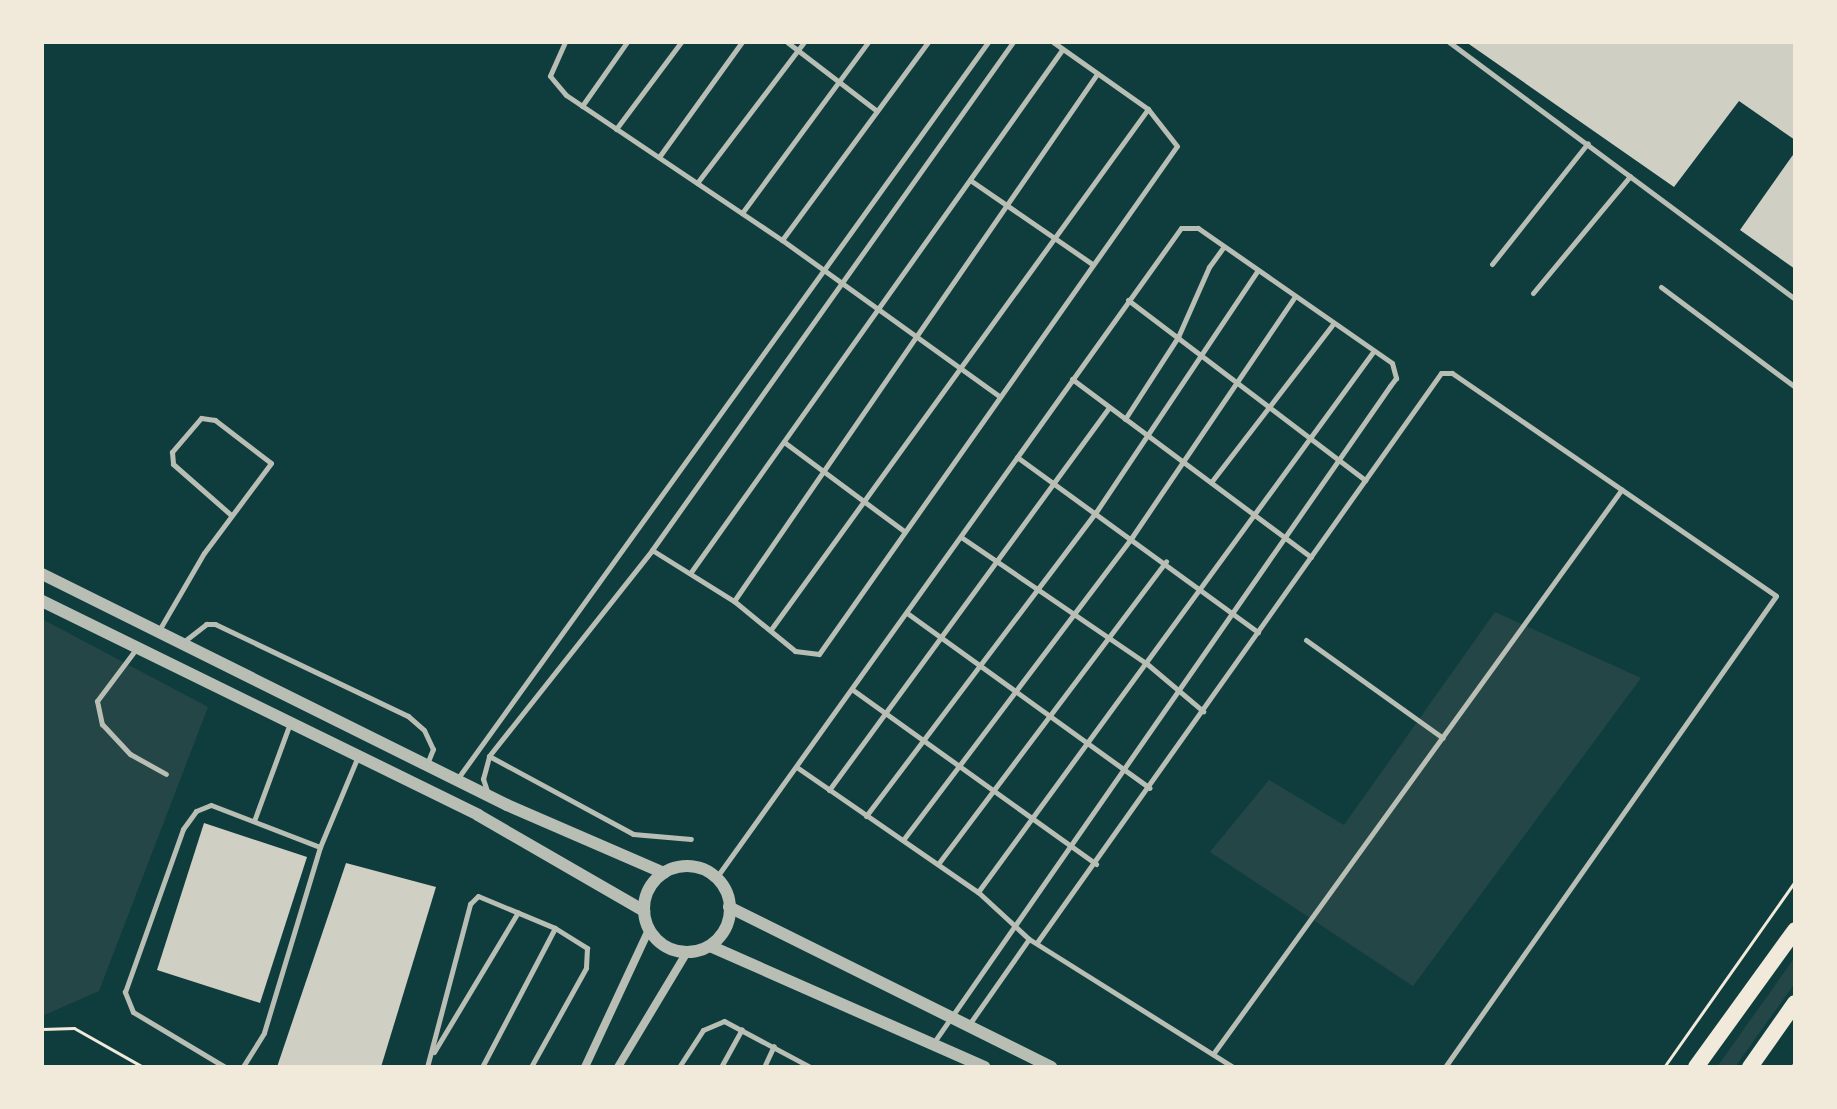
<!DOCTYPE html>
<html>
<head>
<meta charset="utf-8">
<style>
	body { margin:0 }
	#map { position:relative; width:1837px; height:1109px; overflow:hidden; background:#0f3d3e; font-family:"IBM Plex Serif",serif }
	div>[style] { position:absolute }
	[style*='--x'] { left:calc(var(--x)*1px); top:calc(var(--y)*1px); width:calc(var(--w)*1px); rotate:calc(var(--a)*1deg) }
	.green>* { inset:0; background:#244646 }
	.building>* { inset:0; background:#cfcfc3 }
	.path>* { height:3px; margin:-1.5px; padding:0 1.5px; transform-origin:1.5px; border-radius:1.5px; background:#f1e9da }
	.service>* { height:5px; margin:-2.5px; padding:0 2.5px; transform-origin:2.5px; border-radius:2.5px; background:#b8beb3 }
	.minor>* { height:8px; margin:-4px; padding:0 4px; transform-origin:4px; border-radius:4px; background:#b8beb3 }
	.tertiary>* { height:12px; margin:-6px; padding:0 6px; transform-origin:6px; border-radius:6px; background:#b8beb3 }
	.tertiary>.ring { margin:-6px; padding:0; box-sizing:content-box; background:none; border:12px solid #b8beb3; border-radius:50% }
	.trunk>* { height:16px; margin:-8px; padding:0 8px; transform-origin:8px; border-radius:8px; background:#f1e9da }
	span { translate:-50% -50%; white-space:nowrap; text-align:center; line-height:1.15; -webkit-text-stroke:6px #f1e9da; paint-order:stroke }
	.frame { position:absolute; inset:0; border:44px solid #f1e9da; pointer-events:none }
</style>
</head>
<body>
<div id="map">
	<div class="green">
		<i style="clip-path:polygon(1495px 612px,1641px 678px,1413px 986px,1210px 852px,1269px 780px,1344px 825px)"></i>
		<i style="clip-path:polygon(42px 619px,208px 707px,99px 991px,42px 1016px)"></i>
		<i style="clip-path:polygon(1795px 957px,1795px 983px,1735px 1067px,1717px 1067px)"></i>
	</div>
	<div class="building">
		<i style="clip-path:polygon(1466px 42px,1795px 42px,1795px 140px,1739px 101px,1674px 187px)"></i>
		<i style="clip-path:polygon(1795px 152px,1795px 269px,1740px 230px)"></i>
		<i style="clip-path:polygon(204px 823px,307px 857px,260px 1003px,157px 970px)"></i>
		<i style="clip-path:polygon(346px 863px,436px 887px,381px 1067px,277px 1067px)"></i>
	</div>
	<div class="path">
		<i style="--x:42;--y:1029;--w:32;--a:-2"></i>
		<i style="--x:74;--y:1028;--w:79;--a:29.5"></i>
		<i style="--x:1664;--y:1067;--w:228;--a:-54.8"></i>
		<i style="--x:1792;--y:1067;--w:6;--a:-59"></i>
	</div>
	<div class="service">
		<i style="--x:565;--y:42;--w:37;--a:114"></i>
		<i style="--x:550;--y:76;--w:25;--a:50"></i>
		<i style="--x:566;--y:95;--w:260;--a:33.9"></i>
		<i style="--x:782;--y:240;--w:266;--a:35.7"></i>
		<i style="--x:787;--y:42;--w:113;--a:37.5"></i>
		<i style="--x:1449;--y:42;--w:431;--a:36.6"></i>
		<i style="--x:582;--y:106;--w:78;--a:-54.9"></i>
		<i style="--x:616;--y:129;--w:109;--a:-53.2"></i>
		<i style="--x:659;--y:157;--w:142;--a:-54.2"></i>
		<i style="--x:970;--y:180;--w:148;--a:34.5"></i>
		<i style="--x:697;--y:183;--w:177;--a:-52.8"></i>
		<i style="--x:742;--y:213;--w:212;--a:-53.6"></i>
		<i style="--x:782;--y:240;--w:246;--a:-53.6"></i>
		<i style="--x:1492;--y:264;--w:154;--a:-51.6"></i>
		<i style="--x:1661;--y:287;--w:167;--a:36.7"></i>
		<i style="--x:1533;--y:293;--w:152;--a:-50.3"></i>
		<i style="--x:1128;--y:300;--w:298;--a:37.2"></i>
		<i style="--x:1072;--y:379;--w:298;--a:36.7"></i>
		<i style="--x:1125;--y:419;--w:98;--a:-57.1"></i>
		<i style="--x:1178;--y:337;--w:77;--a:-66.1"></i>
		<i style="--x:1209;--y:267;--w:24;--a:-54"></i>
		<i style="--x:784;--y:442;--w:149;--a:36.6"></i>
		<i style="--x:1017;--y:457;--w:298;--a:36"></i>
		<i style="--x:1212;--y:481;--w:197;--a:-52.4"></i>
		<i style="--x:961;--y:537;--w:224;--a:34.3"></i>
		<i style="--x:1146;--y:663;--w:75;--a:40.1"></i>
		<i style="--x:652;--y:550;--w:97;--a:31.9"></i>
		<i style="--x:734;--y:601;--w:79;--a:39.3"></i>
		<i style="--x:795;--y:651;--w:24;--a:7"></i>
		<i style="--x:819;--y:654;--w:621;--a:-54.83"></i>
		<i style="--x:1177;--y:146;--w:47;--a:-128.1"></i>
		<i style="--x:1148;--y:109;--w:116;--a:-144.8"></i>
		<i style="--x:691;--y:572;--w:640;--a:-54.6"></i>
		<i style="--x:734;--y:601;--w:640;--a:-55.44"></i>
		<i style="--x:907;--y:613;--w:299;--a:35.8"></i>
		<i style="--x:772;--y:628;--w:641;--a:-54.08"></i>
		<i style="--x:158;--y:632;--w:91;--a:-59.8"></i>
		<i style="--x:204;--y:553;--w:112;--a:-53.3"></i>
		<i style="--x:271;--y:463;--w:71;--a:-142.5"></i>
		<i style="--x:215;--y:420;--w:14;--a:-172"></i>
		<i style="--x:201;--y:418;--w:45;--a:130.5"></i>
		<i style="--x:172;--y:452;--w:12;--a:85"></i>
		<i style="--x:173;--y:464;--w:77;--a:41.3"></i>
		<i style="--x:1306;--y:640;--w:168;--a:35.6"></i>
		<i style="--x:182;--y:643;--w:31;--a:-38"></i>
		<i style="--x:206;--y:624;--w:9;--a:0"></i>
		<i style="--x:215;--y:624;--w:214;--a:25.5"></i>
		<i style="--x:408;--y:716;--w:21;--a:41"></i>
		<i style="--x:424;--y:730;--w:21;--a:65"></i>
		<i style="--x:433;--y:749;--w:16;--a:112"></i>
		<i style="--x:136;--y:649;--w:65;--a:126.9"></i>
		<i style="--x:97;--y:701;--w:24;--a:78"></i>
		<i style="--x:102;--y:724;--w:41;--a:47"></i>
		<i style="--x:130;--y:754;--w:41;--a:29.1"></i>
		<i style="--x:853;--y:690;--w:299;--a:35.6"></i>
		<i style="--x:489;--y:756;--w:164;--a:28.4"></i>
		<i style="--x:633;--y:834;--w:58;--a:4.9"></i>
		<i style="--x:798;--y:768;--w:219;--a:34.6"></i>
		<i style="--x:978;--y:892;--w:69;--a:42.7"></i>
		<i style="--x:458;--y:778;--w:907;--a:-54.24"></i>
		<i style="--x:829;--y:790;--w:474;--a:-53.8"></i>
		<i style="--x:487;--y:791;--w:13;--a:-108"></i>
		<i style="--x:483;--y:779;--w:24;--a:-75"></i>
		<i style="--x:489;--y:756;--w:263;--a:-51.6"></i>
		<i style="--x:652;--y:550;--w:623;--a:-54.6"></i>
		<i style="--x:866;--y:816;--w:381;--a:-52.9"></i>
		<i style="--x:1096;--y:512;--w:291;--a:-56.2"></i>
		<i style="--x:254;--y:821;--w:101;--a:-69.8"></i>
		<i style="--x:903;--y:840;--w:380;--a:-52.9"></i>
		<i style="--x:1132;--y:537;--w:291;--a:-55.9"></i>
		<i style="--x:320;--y:847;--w:99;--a:-67.3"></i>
		<i style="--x:938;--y:864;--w:379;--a:-53"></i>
		<i style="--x:716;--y:878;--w:799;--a:-54.42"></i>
		<i style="--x:1181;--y:228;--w:17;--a:0"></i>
		<i style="--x:1198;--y:228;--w:236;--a:34.8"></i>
		<i style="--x:1392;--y:363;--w:16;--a:75"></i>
		<i style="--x:1396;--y:378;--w:10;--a:127"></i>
		<i style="--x:1390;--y:386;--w:799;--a:124.8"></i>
		<i style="--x:978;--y:892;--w:669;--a:-53.82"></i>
		<i style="--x:1038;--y:941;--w:696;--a:-54.64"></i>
		<i style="--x:1441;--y:373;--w:11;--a:0"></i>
		<i style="--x:1452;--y:373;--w:393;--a:34.5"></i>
		<i style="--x:1776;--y:596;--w:576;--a:125.1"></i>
		<i style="--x:968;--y:1026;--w:106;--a:-55"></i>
		<i style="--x:1029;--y:939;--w:241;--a:32.1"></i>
		<i style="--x:434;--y:1052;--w:163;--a:-59"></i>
		<i style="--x:1213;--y:1054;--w:697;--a:-54.1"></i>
		<i style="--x:225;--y:1067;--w:107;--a:-149.1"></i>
		<i style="--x:133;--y:1012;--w:22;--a:-112"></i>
		<i style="--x:125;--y:992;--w:173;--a:-70.4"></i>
		<i style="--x:183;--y:829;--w:22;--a:-54"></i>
		<i style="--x:196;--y:811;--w:16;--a:-22"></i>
		<i style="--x:211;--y:805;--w:117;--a:21.1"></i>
		<i style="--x:320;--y:847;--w:194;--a:106.8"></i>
		<i style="--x:264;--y:1033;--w:40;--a:122"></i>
		<i style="--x:427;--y:1067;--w:169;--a:-75.2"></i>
		<i style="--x:470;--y:904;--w:11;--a:-45"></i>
		<i style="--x:478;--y:896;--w:83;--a:22.6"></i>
		<i style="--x:555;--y:928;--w:38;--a:32"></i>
		<i style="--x:587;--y:948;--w:20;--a:93"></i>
		<i style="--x:586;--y:968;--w:113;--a:119.1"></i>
		<i style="--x:482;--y:1067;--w:157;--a:-62.3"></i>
		<i style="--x:679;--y:1067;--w:44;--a:-57"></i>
		<i style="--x:703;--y:1030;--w:23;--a:-23"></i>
		<i style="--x:724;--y:1021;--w:98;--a:28.1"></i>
		<i style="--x:721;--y:1067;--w:43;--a:-61.1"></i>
		<i style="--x:764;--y:1067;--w:23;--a:-65"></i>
	</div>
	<div class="minor">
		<i style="--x:585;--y:1067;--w:151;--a:-65"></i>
		<i style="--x:618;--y:1067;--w:134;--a:-59"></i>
	</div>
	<div class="tertiary">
		<i style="--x:42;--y:574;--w:519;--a:26.42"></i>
		<i style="--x:507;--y:805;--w:171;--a:23.4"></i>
		<i style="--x:42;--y:601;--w:486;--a:26.1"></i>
		<i style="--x:478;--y:815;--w:192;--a:30"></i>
		<i class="ring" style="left:644px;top:866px;width:74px;height:74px"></i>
		<i style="--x:729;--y:907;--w:360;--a:26.4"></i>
		<i style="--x:710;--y:946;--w:300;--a:23.8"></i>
	</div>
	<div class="trunk">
		<i style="--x:1696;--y:1067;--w:169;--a:-54.1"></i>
		<i style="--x:1750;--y:1067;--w:78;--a:-54.9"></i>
	</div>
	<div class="frame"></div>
</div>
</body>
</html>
